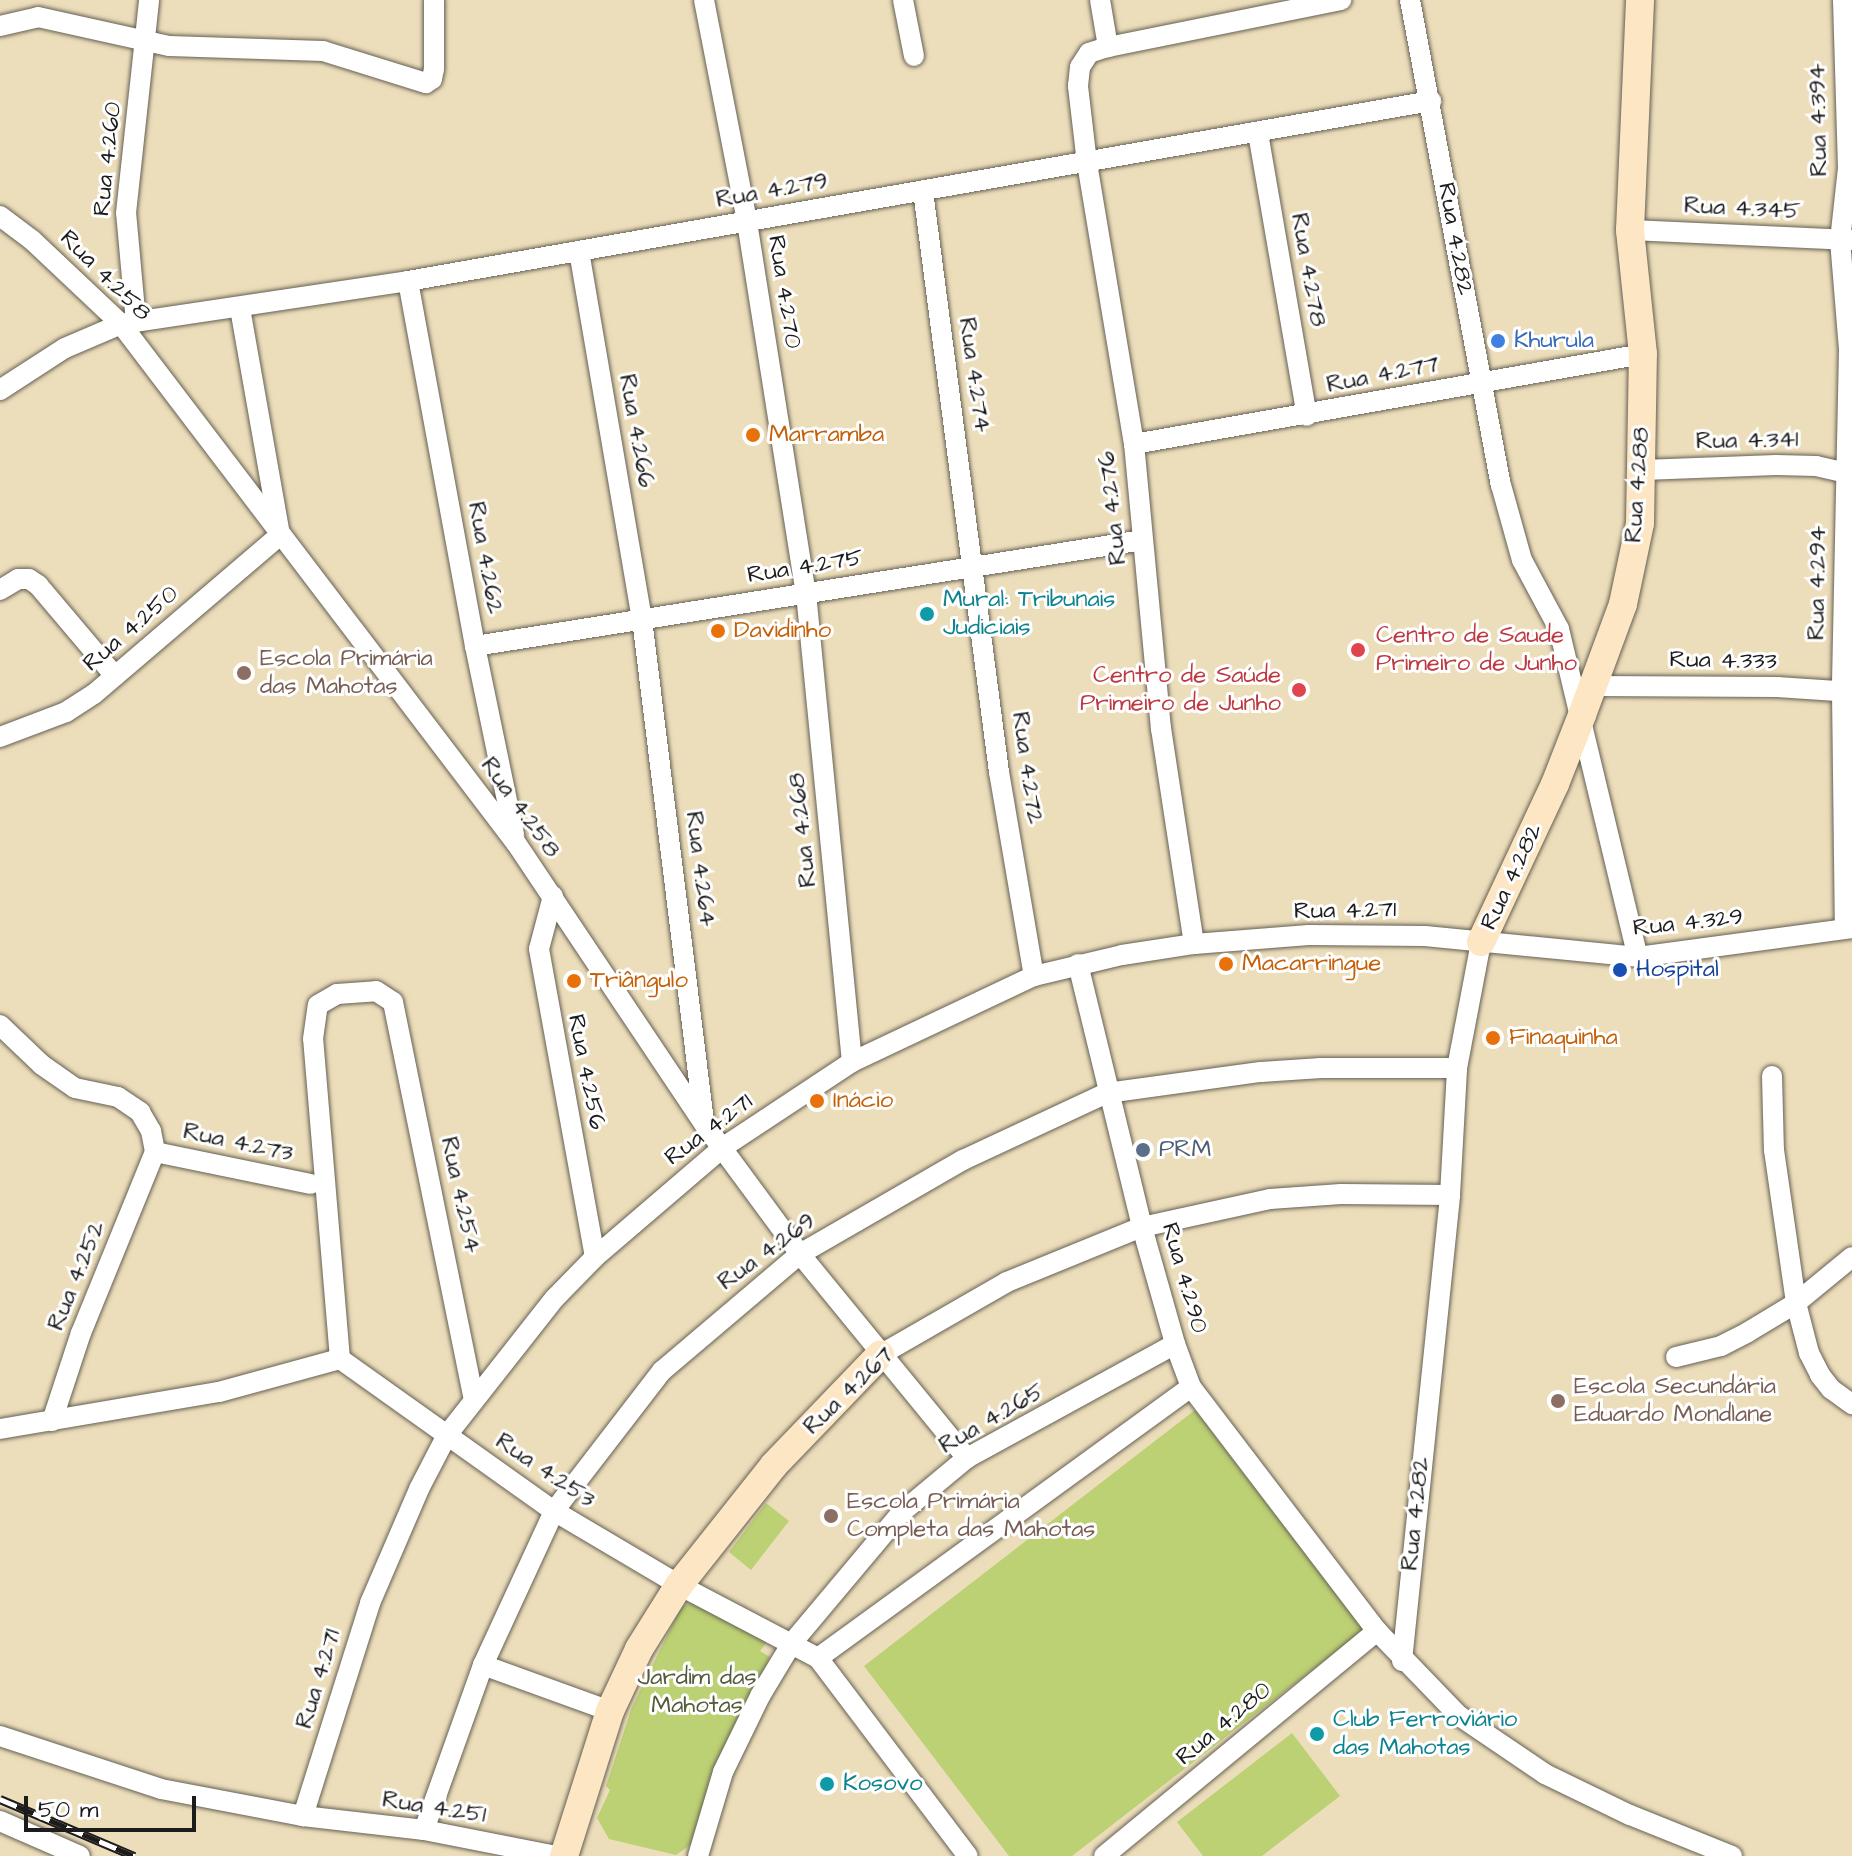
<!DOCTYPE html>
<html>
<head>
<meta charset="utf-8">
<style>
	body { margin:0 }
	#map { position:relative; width:1852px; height:1856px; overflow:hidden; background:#eddebb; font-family:"Architects Daughter",sans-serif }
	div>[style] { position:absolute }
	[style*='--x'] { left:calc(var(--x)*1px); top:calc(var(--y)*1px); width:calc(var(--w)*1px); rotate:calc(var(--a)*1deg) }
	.green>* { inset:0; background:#bcd074 }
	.roads { filter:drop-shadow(0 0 2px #656054) drop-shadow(0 0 2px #656054) }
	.street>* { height:20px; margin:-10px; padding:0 10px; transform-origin:10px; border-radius:10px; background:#fff }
	.secondary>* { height:28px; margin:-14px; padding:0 14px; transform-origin:14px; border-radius:14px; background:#fce6c4 }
	.rail>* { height:9px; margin-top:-4.5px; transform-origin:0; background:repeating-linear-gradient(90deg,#fff 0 18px,#1c1c1c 0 36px); box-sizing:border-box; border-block:2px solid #1c1c1c }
	.dots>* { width:22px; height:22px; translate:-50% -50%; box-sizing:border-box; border:4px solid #fff; border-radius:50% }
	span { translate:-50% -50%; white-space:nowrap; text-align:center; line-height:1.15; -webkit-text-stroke:6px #fff; paint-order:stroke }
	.street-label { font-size:24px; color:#1c1c1c }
	.shop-label { font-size:24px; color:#366cbe }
	.left { translate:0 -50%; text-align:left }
	.food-label { font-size:24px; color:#c56008 }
	.culture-label { font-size:24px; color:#0d838f }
	.health-label { font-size:24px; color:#be3a42 }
	.right { translate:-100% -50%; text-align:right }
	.education-label { font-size:24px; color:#785e54 }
	.transit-label { font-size:24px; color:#164399 }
	.service-label { font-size:24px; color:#4e5e75 }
	.park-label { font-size:24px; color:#545b3b }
	.scale { position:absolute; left:24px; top:1796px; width:172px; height:36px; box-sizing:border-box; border:4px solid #1c1c1c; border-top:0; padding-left:10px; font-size:24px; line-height:28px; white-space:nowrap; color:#1c1c1c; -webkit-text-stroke:6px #fff; paint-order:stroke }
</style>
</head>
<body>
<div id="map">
	<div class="green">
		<i style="clip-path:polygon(1195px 1410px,1364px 1630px,1072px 1856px,1009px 1856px,864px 1666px)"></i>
		<i style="clip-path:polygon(766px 1503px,789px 1521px,751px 1570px,729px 1552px)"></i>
		<i style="clip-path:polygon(696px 1601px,767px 1642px,760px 1651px,770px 1657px,725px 1750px,696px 1841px,676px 1855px,609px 1839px,597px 1818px,610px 1790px,606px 1786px,632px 1707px,681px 1607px)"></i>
		<i style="clip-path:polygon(1292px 1733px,1340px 1796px,1262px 1856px,1203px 1856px,1177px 1822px)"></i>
	</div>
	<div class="roads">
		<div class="street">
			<i style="--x:704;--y:0;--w:226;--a:79"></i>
			<i style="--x:747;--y:222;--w:376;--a:81"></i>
			<i style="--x:806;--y:593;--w:471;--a:84.4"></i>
			<i style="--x:903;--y:0;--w:57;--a:78.9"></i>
			<i style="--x:1100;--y:0;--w:48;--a:80.3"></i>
			<i style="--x:1410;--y:0;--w:493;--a:79.4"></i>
			<i style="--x:1501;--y:485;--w:78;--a:74.4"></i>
			<i style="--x:1522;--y:560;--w:78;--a:61.8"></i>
			<i style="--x:1559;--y:629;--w:337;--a:76.5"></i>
			<i style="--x:1843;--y:0;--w:168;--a:88.3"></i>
			<i style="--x:1848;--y:168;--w:72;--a:96.3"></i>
			<i style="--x:1840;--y:240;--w:109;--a:85.3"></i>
			<i style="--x:1849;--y:349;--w:343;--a:91.2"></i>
			<i style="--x:1842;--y:692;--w:236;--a:89.3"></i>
			<i style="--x:0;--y:26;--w:39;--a:-13"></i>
			<i style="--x:38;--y:17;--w:134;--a:12.5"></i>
			<i style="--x:169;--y:46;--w:154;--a:1.9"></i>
			<i style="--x:323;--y:51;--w:108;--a:17.3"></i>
			<i style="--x:426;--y:83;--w:7;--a:-34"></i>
			<i style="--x:432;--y:79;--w:10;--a:-79"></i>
			<i style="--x:434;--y:69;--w:69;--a:-90"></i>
			<i style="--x:1258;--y:133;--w:287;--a:80.2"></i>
			<i style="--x:923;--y:191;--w:586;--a:82.55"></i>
			<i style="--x:999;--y:772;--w:207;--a:80.3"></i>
			<i style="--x:0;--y:216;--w:40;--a:37"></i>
			<i style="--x:32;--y:240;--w:122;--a:43.3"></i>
			<i style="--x:121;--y:324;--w:652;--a:52.73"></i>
			<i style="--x:516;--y:843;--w:339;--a:56.2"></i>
			<i style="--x:705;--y:1125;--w:160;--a:53.6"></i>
			<i style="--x:800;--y:1254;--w:264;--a:50.7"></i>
			<i style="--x:1630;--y:230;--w:222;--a:2.6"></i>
			<i style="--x:579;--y:251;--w:373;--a:80.3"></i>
			<i style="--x:642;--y:619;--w:507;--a:82.97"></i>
			<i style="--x:408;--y:281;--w:371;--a:79.6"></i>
			<i style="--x:475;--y:646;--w:193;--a:78.3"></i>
			<i style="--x:136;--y:322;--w:109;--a:-95.2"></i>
			<i style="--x:126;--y:213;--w:214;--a:-83.8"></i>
			<i style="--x:0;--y:390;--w:77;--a:-32.9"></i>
			<i style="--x:65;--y:348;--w:61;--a:-23.2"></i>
			<i style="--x:121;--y:324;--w:290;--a:-8.5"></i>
			<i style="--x:408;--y:281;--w:1039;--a:-9.98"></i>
			<i style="--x:1134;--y:444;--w:517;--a:-10.03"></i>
			<i style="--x:1643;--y:470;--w:133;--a:-2.2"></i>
			<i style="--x:1776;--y:465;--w:40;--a:1.4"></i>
			<i style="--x:1816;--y:466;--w:37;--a:13"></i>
			<i style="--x:0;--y:590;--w:21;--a:-31"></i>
			<i style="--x:18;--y:579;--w:11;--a:0"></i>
			<i style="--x:29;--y:579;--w:11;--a:34"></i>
			<i style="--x:38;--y:585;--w:119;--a:49.8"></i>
			<i style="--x:475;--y:646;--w:676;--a:-9.02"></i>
			<i style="--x:1593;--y:686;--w:184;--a:0.3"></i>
			<i style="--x:1777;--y:687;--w:75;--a:3.8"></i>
			<i style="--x:0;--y:737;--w:71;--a:-20.7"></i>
			<i style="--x:66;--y:712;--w:33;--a:-33"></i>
			<i style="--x:94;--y:694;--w:245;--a:-40.5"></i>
			<i style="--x:280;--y:535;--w:230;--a:-100"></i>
			<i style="--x:553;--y:896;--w:55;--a:104.8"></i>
			<i style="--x:539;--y:949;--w:313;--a:79.7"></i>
			<i style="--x:1194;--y:944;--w:218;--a:-98.7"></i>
			<i style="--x:1161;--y:729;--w:286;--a:-95.4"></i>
			<i style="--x:1134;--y:444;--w:285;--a:-99.5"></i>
			<i style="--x:1087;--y:163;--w:78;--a:-96.7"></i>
			<i style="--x:1078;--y:86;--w:19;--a:-84"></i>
			<i style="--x:1080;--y:67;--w:17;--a:-57"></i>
			<i style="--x:1089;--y:53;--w:20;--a:-18"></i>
			<i style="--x:1108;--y:47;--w:238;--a:-11.4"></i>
			<i style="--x:1078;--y:964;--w:271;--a:76.3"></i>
			<i style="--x:1142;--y:1227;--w:122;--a:74.2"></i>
			<i style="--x:1175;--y:1344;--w:46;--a:69.6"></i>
			<i style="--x:1191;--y:1387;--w:307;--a:52.7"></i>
			<i style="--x:1377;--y:1631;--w:117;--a:46"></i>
			<i style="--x:1458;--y:1715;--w:105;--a:34.1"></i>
			<i style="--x:1545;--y:1774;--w:94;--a:25.8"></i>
			<i style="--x:1630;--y:1815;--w:110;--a:21.9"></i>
			<i style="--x:0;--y:1025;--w:58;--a:43.6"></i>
			<i style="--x:42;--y:1065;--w:40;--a:34.9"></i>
			<i style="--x:75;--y:1088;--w:44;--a:11.8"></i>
			<i style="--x:118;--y:1097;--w:27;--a:34"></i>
			<i style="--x:140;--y:1112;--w:22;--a:60"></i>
			<i style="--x:151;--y:1131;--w:21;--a:79"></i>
			<i style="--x:1772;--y:1076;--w:74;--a:88.5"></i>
			<i style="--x:1774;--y:1150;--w:155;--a:81.8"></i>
			<i style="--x:1796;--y:1303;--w:52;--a:75.4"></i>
			<i style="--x:1809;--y:1353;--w:25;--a:63"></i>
			<i style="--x:1820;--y:1375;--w:18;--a:52"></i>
			<i style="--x:1831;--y:1389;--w:26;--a:36"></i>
			<i style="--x:155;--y:1152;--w:159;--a:11.6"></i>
			<i style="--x:880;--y:1355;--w:146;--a:-29.9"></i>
			<i style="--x:1007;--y:1282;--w:146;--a:-22.2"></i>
			<i style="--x:1142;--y:1227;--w:131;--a:-12.3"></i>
			<i style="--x:1270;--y:1199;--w:71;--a:-4"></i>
			<i style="--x:1341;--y:1194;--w:109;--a:0.5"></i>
			<i style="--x:1676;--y:1357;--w:46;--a:-13.7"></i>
			<i style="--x:1721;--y:1346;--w:30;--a:-27"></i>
			<i style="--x:1748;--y:1332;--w:56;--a:-31.1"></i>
			<i style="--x:1796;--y:1303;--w:72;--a:-39.4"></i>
			<i style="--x:340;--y:1359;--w:321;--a:-94.8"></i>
			<i style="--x:313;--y:1039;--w:34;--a:-82"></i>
			<i style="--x:318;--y:1005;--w:22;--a:-30"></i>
			<i style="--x:337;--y:994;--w:39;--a:-4"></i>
			<i style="--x:376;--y:991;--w:20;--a:33"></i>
			<i style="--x:393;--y:1002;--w:405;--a:78.5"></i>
			<i style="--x:52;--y:1421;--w:93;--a:-71.8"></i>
			<i style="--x:81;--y:1333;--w:196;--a:-67.8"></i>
			<i style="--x:0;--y:1429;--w:222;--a:-9.6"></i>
			<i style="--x:219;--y:1392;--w:125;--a:-15.3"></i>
			<i style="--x:340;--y:1359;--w:262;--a:35.4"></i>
			<i style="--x:554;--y:1511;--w:145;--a:30.6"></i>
			<i style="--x:679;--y:1585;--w:157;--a:27.7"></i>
			<i style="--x:818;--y:1658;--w:248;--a:52.9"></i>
			<i style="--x:818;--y:1658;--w:461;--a:-36"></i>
			<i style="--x:1402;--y:1661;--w:468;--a:-84.1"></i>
			<i style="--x:1450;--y:1195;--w:127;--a:-86.8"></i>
			<i style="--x:1457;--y:1068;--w:128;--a:-79.2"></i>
			<i style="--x:483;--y:1665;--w:135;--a:19.9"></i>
			<i style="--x:0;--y:1736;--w:169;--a:18.2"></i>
			<i style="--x:161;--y:1789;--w:145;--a:10.8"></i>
			<i style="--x:303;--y:1816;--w:122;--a:6.6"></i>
			<i style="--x:424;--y:1830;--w:135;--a:11.1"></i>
			<i style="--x:303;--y:1816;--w:223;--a:-72.5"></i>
			<i style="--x:370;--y:1603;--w:124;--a:-66.7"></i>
			<i style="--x:419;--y:1489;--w:61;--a:-62.6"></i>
			<i style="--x:447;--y:1435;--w:174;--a:-51.8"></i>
			<i style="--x:555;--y:1298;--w:57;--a:-45.7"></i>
			<i style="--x:595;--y:1257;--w:167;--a:-40.6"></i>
			<i style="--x:722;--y:1148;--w:156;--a:-33.5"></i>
			<i style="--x:852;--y:1062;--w:201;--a:-25.3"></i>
			<i style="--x:1034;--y:976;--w:90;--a:-13.4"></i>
			<i style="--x:1122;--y:955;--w:73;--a:-8.7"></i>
			<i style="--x:1194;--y:944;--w:115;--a:-4.5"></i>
			<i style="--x:1309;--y:935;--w:116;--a:0.5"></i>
			<i style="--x:1425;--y:936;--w:214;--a:5.6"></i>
			<i style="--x:1638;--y:957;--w:216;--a:-7.7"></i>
			<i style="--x:0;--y:1821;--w:87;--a:23.6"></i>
			<i style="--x:424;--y:1830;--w:175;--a:-70.3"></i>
			<i style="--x:483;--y:1665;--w:170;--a:-65.2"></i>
			<i style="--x:554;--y:1511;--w:177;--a:-52.4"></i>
			<i style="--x:662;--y:1371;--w:181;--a:-40.3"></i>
			<i style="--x:800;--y:1254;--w:188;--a:-30"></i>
			<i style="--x:963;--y:1160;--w:159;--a:-25"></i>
			<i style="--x:1107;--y:1093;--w:155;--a:-7.8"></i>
			<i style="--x:1261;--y:1072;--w:60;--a:-3.8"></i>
			<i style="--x:1321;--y:1068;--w:136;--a:0"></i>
			<i style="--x:698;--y:1856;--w:88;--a:-73.4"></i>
			<i style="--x:723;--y:1772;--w:85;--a:-64"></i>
			<i style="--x:760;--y:1696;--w:62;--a:-58.9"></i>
			<i style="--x:792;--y:1643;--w:171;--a:-50"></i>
			<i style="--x:902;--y:1512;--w:85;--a:-39.7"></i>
			<i style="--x:967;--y:1458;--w:237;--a:-28.7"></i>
			<i style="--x:1104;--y:1856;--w:354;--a:-39.5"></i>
		</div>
		<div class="secondary">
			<i style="--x:1481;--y:942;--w:174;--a:-64.9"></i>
			<i style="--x:1555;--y:784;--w:74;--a:-68.6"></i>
			<i style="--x:1582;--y:715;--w:118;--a:-69.7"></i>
			<i style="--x:1623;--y:604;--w:83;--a:-78.1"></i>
			<i style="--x:1640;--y:523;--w:169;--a:-89"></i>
			<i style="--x:1643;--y:354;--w:125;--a:-96"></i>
			<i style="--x:1630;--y:230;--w:230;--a:-87.5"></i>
			<i style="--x:564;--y:1856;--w:152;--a:-72.4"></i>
			<i style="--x:610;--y:1711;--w:68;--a:-64.9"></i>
			<i style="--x:639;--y:1649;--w:75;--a:-58"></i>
			<i style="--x:679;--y:1585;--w:153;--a:-51.6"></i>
			<i style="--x:774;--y:1465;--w:153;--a:-46.1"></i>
		</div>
	</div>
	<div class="rail">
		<i style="--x:0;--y:1799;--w:146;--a:23"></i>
	</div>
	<div class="dots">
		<i style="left:1498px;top:341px;background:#3f7fe0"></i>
		<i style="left:753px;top:435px;background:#e8710a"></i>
		<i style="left:927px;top:614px;background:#0f9aa8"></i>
		<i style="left:718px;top:631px;background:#e8710a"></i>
		<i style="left:1358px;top:650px;background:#e0444e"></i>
		<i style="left:244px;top:673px;background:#8d6e63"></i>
		<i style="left:1299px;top:690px;background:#e0444e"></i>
		<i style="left:1226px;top:964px;background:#e8710a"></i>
		<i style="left:1620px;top:970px;background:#1a4fb4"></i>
		<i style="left:574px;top:981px;background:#e8710a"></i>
		<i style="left:1493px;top:1038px;background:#e8710a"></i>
		<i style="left:817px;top:1101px;background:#e8710a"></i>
		<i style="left:1143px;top:1150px;background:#5c6f8a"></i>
		<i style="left:1558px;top:1401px;background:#8d6e63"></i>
		<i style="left:831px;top:1516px;background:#8d6e63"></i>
		<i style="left:1317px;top:1734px;background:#0f9aa8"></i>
		<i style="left:827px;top:1784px;background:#0f9aa8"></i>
	</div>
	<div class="street-label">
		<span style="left:1819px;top:120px;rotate:-91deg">Rua 4.394</span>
		<span style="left:108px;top:159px;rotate:-84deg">Rua 4.260</span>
		<span style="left:772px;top:191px;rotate:-10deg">Rua 4.279</span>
		<span style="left:1742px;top:209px;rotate:3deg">Rua 4.345</span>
		<span style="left:1455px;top:239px;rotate:80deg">Rua 4.282</span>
		<span style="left:1308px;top:270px;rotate:80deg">Rua 4.278</span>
		<span style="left:105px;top:276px;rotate:45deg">Rua 4.258</span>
		<span style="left:784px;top:292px;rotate:81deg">Rua 4.270</span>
		<span style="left:974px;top:375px;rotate:82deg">Rua 4.274</span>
		<span style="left:1383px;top:375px;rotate:-11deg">Rua 4.277</span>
		<span style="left:636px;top:431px;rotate:80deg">Rua 4.266</span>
		<span style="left:1747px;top:441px;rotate:-1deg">Rua 4.341</span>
		<span style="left:1638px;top:485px;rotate:-86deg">Rua 4.288</span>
		<span style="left:1113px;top:508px;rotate:-96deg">Rua 4.276</span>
		<span style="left:485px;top:558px;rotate:80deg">Rua 4.262</span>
		<span style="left:805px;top:567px;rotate:-9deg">Rua 4.275</span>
		<span style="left:1818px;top:583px;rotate:-89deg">Rua 4.294</span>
		<span style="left:131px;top:629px;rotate:-41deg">Rua 4.250</span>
		<span style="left:1723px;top:661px;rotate:1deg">Rua 4.333</span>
		<span style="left:1027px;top:768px;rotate:82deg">Rua 4.272</span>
		<span style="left:520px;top:808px;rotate:54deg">Rua 4.258</span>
		<span style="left:803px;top:830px;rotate:-96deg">Rua 4.268</span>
		<span style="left:700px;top:869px;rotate:83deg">Rua 4.264</span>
		<span style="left:1512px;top:877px;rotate:-65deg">Rua 4.282</span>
		<span style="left:1345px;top:911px;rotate:-1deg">Rua 4.271</span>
		<span style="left:1688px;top:923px;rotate:-6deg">Rua 4.329</span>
		<span style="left:586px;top:1072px;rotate:79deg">Rua 4.256</span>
		<span style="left:709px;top:1130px;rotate:-37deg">Rua 4.271</span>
		<span style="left:238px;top:1143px;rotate:12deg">Rua 4.273</span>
		<span style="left:460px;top:1195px;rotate:78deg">Rua 4.254</span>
		<span style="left:767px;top:1252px;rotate:-36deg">Rua 4.269</span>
		<span style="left:77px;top:1276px;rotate:-68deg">Rua 4.252</span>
		<span style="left:1184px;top:1278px;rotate:74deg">Rua 4.290</span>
		<span style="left:849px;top:1391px;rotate:-44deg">Rua 4.267</span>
		<span style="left:992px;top:1419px;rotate:-30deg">Rua 4.265</span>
		<span style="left:545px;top:1471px;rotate:34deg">Rua 4.253</span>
		<span style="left:1416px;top:1514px;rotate:-84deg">Rua 4.282</span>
		<span style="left:319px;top:1679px;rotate:-73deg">Rua 4.271</span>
		<span style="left:1224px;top:1724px;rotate:-40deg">Rua 4.280</span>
		<span style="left:434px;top:1808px;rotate:9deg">Rua 4.251</span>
	</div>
	<div class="shop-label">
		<span class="left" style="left:1514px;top:341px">Khurula</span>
	</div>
	<div class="food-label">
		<span class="left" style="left:769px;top:435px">Marramba</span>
		<span class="left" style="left:734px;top:631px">Davidinho</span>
		<span class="left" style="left:1242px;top:964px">Macarringue</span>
		<span class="left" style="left:590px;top:981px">Triângulo</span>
		<span class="left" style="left:1509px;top:1038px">Finaquinha</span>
		<span class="left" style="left:833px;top:1101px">Inácio</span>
	</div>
	<div class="culture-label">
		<span class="left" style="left:943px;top:614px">Mural: Tribunais<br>Judiciais</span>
		<span class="left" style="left:1333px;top:1734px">Club Ferroviário<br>das Mahotas</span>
		<span class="left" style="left:843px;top:1784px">Kosovo</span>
	</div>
	<div class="health-label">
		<span class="left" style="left:1376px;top:650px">Centro de Saude<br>Primeiro de Junho</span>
		<span class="right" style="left:1281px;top:690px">Centro de Saúde<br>Primeiro de Junho</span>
	</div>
	<div class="education-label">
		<span class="left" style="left:260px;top:673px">Escola Primária<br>das Mahotas</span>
		<span class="left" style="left:1574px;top:1401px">Escola Secundária<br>Eduardo Mondlane</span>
		<span class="left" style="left:847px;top:1516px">Escola Primária<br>Completa das Mahotas</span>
	</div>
	<div class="transit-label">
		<span class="left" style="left:1636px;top:970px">Hospital</span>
	</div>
	<div class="service-label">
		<span class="left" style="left:1159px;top:1150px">PRM</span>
	</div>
	<div class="park-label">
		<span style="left:697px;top:1692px">Jardim das<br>Mahotas</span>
	</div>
	<div class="scale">50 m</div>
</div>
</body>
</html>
